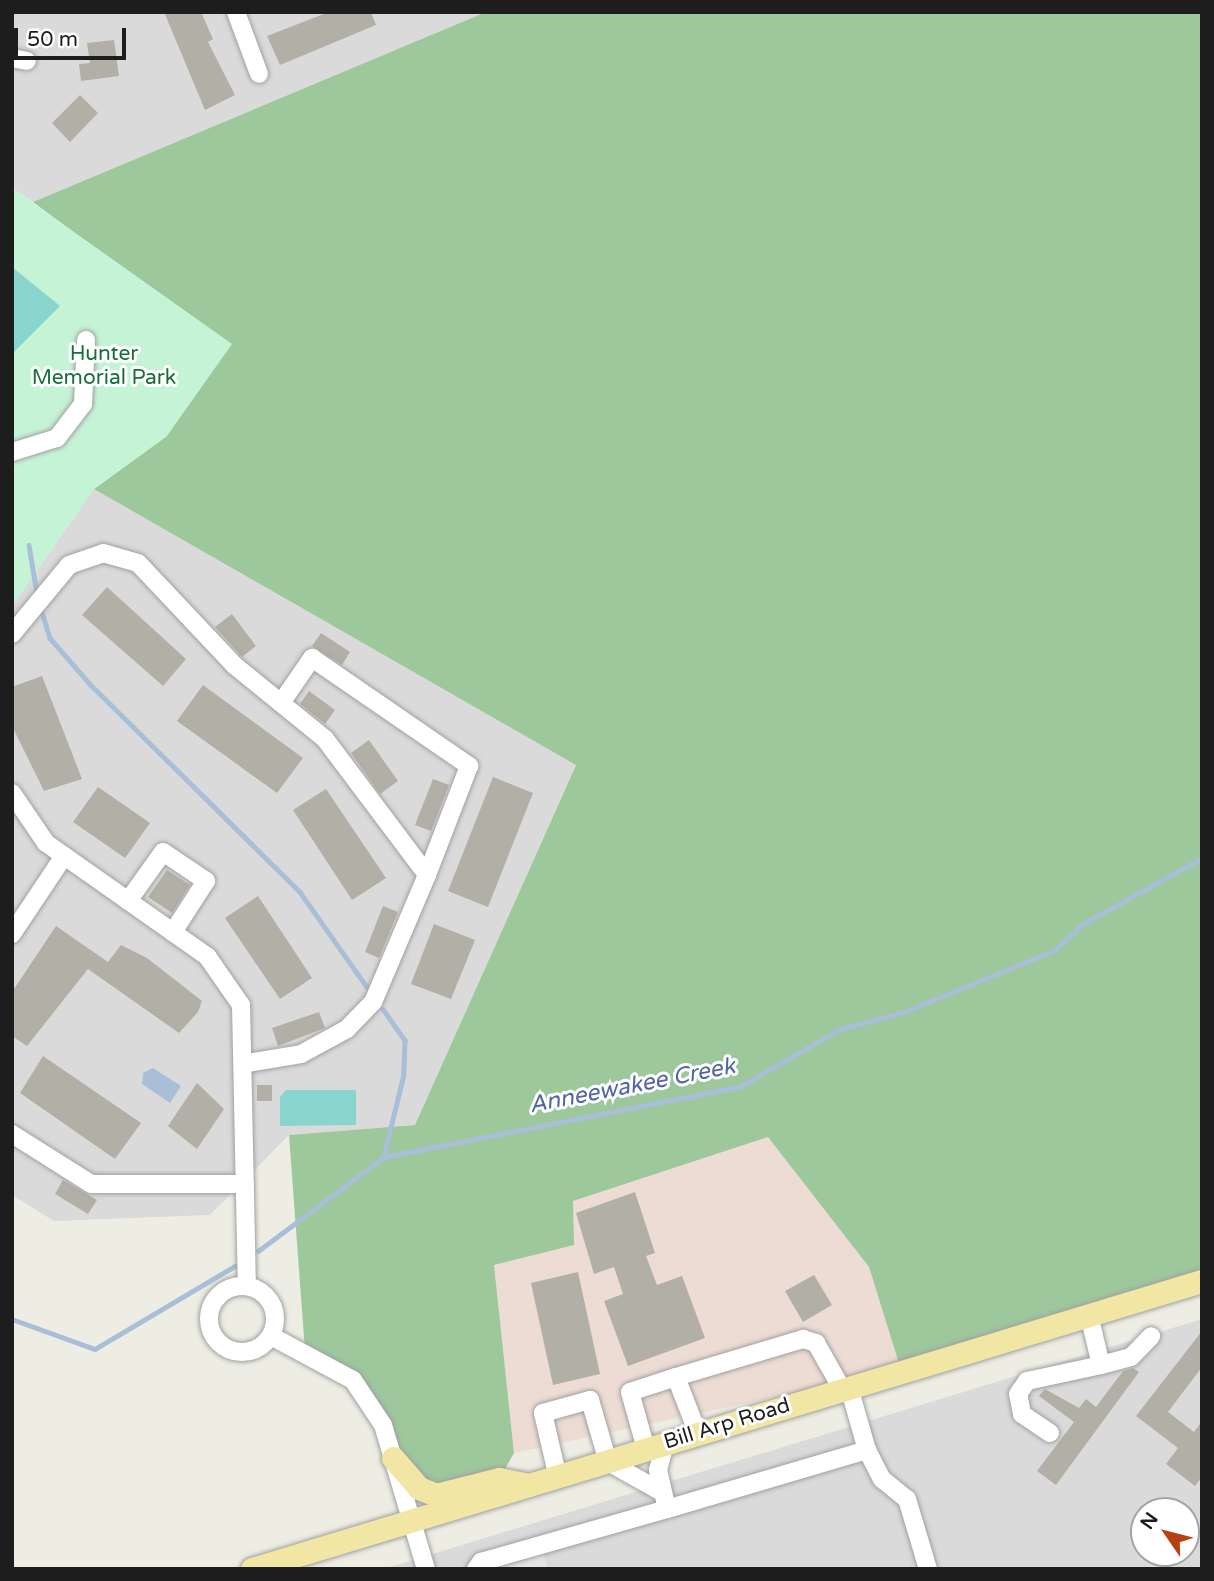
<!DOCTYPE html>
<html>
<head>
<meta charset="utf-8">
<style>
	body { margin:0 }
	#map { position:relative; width:1214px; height:1581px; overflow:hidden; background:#edede4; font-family:"Varela Round",sans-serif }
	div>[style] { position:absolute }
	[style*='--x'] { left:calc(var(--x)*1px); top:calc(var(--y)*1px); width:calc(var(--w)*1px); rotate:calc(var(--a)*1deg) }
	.residential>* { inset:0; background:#dbdada }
	.commercial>* { inset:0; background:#eddcd4 }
	.forest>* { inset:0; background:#9dc89c }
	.park>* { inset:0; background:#c4f4d5 }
	.pitch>* { inset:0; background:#89d5cd }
	.parking>* { inset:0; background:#e5e5e5 }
	.water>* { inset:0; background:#a8bfd7 }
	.stream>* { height:4.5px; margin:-2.25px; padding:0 2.25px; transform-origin:2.25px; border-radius:2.25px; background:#a8bfd7 }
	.building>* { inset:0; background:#b2afa7 }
	.roads { filter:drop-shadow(0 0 2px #a1a1a1) drop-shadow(0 0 2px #a1a1a1) }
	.minor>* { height:18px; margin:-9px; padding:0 9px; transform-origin:9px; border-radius:9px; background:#fff }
	.minor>.ring { margin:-9px; padding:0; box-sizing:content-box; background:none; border:18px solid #fff; border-radius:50% }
	.major>* { height:23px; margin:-11.5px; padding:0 11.5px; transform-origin:11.5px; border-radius:11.5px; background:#f2e6a4 }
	span { translate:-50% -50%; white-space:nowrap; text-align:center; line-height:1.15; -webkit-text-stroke:6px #fff; paint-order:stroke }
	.park-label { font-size:21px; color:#167036 }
	.street-label { font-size:21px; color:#1d1d1d }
	.water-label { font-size:23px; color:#5365a3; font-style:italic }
	.frame { position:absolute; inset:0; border:14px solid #1d1d1d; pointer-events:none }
	.north { position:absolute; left:1130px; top:1497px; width:70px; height:70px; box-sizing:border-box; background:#fff; border:2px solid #a5a5a5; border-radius:50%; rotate:305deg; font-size:19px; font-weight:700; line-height:28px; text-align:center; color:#1d1d1d }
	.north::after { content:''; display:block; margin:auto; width:24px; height:32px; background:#b64113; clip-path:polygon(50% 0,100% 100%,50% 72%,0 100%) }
	.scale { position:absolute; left:14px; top:28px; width:112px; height:32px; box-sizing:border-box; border:4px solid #1d1d1d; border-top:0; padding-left:9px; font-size:21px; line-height:24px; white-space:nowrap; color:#1d1d1d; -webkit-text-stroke:5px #fff; paint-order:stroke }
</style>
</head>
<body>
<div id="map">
	<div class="residential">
		<i style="clip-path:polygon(12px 12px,486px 12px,33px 202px,12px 188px)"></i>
		<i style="clip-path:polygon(94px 489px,576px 764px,415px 1125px,289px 1135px,210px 1215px,54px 1221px,12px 1195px,12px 606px)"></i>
		<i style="clip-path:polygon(evenodd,1202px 1319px,1202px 1569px,390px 1567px,1202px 1319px,1144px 1511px,1186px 1511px,1186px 1553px,1144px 1553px,1144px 1511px)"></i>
	</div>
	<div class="commercial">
		<i style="clip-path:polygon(768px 1136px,869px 1267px,901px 1370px,514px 1453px,494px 1265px,573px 1245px,572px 1201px)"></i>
	</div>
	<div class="forest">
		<i style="clip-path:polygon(486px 12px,1202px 12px,1202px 1281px,901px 1370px,869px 1267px,768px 1137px,573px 1201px,574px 1245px,494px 1265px,514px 1453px,499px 1479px,419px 1488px,353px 1380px,305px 1351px,289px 1135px,415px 1125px,576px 765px,94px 489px,167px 436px,76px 234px,33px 202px)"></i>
	</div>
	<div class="park">
		<i style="clip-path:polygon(12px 188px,232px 344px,167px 436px,94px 489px,12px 606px)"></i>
	</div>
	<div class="pitch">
		<i style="clip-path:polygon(12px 267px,60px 306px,12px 354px)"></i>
		<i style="clip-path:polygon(286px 1090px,356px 1090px,356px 1125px,280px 1126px,280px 1097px)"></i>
	</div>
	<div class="parking">
		<i style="clip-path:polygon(542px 1551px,548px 1569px,488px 1569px)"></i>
	</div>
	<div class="water">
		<i style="clip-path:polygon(153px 1068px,181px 1086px,170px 1103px,142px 1084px,143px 1073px)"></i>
	</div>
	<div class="stream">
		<i style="--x:29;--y:545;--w:50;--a:80.7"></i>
		<i style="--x:42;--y:612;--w:27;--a:73"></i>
		<i style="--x:50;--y:638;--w:61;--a:49"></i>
		<i style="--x:90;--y:684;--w:296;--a:44.7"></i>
		<i style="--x:300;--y:892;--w:116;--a:54.8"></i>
		<i style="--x:383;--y:1009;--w:38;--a:55"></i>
		<i style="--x:405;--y:1040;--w:35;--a:92"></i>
		<i style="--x:404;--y:1075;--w:83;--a:103.9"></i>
		<i style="--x:258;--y:1251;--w:157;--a:-36.7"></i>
		<i style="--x:384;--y:1157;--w:364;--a:-11.2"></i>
		<i style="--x:741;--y:1086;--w:114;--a:-29.9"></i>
		<i style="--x:840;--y:1029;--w:66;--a:-14.9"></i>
		<i style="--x:904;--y:1012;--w:163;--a:-22.3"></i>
		<i style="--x:1055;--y:950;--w:38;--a:-43"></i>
		<i style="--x:1083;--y:924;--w:136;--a:-29"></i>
		<i style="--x:12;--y:1319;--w:88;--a:19.9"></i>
		<i style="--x:95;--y:1349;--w:163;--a:-30.7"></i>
	</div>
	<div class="building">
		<i style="clip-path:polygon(164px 12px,201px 12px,213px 39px,208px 42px,235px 95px,205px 110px)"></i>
		<i style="clip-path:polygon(329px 12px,371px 12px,376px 25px,280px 65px,267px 36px)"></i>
		<i style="clip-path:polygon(114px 40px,119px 76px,81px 81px,79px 64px,90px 63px,87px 43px)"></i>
		<i style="clip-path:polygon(80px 95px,98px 113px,70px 142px,52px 123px)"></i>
		<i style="clip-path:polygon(107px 587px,186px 659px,163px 686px,82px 615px)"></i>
		<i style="clip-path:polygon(232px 614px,256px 646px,242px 657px,215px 627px)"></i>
		<i style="clip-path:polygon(321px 633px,350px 652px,342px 665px,312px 646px)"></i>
		<i style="clip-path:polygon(42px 676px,82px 779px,44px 791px,12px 726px,12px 687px)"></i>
		<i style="clip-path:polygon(203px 685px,303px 758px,277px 793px,177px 721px)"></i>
		<i style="clip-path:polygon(309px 691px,335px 710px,325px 724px,300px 704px)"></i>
		<i style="clip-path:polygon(369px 740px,398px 781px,380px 794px,351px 753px)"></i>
		<i style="clip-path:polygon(493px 777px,533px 793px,488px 907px,448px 891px)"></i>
		<i style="clip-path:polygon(433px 779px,449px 785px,431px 831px,415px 825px)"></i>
		<i style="clip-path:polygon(98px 787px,150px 823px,125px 858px,73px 822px)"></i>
		<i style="clip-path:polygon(326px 789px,386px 878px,352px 900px,293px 810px)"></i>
		<i style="clip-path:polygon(167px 870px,190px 885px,172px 913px,148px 897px)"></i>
		<i style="clip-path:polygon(258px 896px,312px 978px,280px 999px,225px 918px)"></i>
		<i style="clip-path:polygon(383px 906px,398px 912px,379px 958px,365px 952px)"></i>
		<i style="clip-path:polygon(434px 924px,475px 940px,451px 999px,411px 984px)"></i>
		<i style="clip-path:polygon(56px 926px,108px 962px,121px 945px,147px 958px,202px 1001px,198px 1012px,179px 1033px,88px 969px,27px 1046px,12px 1036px,12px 992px)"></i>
		<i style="clip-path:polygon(319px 1012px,325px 1028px,278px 1046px,272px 1028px)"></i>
		<i style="clip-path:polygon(43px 1056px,141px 1123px,115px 1159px,20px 1093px)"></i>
		<i style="clip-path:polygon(197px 1083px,224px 1109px,197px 1149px,168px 1126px)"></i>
		<i style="clip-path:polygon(257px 1085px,272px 1085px,272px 1101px,257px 1101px)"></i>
		<i style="clip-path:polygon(63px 1180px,97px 1200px,88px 1214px,55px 1194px)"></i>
		<i style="clip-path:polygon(635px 1192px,655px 1253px,646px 1256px,657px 1285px,682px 1276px,705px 1338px,628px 1366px,604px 1301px,623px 1294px,614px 1267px,594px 1274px,576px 1213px)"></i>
		<i style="clip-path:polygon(578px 1272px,600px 1374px,553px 1385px,531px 1283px)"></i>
		<i style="clip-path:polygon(814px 1275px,832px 1305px,803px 1322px,785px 1291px)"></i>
		<i style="clip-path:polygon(1202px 1331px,1202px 1367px,1168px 1412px,1194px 1432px,1202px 1421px,1202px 1477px,1195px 1486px,1166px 1464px,1178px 1448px,1136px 1416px)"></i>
		<i style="clip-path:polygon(1133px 1368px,1139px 1372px,1056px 1485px,1037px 1471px,1074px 1422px,1039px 1396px,1045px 1389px,1079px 1408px,1086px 1399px,1096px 1407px,1123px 1371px)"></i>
	</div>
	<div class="roads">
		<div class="minor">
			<i style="--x:236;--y:12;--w:66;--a:69.6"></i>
			<i style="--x:12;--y:58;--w:15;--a:11"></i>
			<i style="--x:12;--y:452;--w:47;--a:-17.3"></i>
			<i style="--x:57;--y:438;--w:43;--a:-52.6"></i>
			<i style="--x:83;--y:404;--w:64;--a:-87.3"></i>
			<i style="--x:12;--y:634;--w:89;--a:-50.4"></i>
			<i style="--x:69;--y:565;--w:36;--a:-19"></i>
			<i style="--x:103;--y:553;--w:36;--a:16"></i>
			<i style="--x:138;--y:563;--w:140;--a:46.7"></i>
			<i style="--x:234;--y:665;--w:117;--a:39.1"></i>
			<i style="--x:325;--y:739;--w:170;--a:53.1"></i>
			<i style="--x:427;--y:875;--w:138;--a:113"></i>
			<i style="--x:373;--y:1002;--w:37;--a:134"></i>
			<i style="--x:347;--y:1029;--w:52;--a:151.5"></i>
			<i style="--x:301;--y:1054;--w:55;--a:170.5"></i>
			<i style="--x:281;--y:703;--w:55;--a:-55.4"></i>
			<i style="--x:312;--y:658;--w:191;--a:34.5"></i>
			<i style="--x:469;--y:766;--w:117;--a:111.1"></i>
			<i style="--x:12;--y:793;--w:60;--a:55.8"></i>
			<i style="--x:46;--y:843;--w:197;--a:35.1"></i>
			<i style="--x:207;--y:956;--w:60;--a:55.2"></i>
			<i style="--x:241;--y:1005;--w:279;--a:88.8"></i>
			<i style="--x:128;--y:901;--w:60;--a:-54.5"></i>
			<i style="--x:163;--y:852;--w:52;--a:34"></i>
			<i style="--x:206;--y:881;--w:61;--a:122.9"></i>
			<i style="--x:12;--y:934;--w:94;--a:-56.3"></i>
			<i style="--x:12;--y:1134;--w:93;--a:32.3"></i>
			<i style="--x:91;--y:1184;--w:154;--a:0"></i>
			<i class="ring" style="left:209px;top:1286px;width:48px;height:48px"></i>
			<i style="--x:1089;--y:1315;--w:51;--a:76.5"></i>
			<i style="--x:1101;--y:1365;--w:31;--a:-15"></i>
			<i style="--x:1131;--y:1357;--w:29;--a:-46"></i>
			<i style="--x:271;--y:1336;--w:93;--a:28.2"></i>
			<i style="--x:353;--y:1380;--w:54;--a:56.3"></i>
			<i style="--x:383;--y:1425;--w:150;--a:73.4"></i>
			<i style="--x:676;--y:1377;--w:133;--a:-16.7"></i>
			<i style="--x:803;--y:1339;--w:14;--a:17"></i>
			<i style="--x:816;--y:1343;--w:53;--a:60.5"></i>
			<i style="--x:849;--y:1387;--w:66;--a:74.1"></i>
			<i style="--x:1050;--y:1433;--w:34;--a:-146"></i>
			<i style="--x:1022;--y:1414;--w:20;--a:-101"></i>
			<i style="--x:1018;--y:1394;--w:16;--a:-55"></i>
			<i style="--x:1027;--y:1381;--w:76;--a:-12.2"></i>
			<i style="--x:646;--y:1449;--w:59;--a:-105.7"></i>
			<i style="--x:630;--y:1392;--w:48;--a:-18.1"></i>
			<i style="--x:676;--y:1377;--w:61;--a:68.9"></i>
			<i style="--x:558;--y:1478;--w:67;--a:-103"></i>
			<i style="--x:543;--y:1413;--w:49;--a:-15.5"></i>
			<i style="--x:590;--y:1400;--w:65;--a:73.8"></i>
			<i style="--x:608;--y:1462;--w:60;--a:29.1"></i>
			<i style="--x:667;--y:1509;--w:209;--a:-16.4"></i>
			<i style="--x:867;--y:1450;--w:33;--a:63"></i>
			<i style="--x:882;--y:1479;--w:32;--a:39"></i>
			<i style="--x:907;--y:1499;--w:73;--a:73.3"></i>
			<i style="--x:476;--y:1569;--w:9;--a:-54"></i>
			<i style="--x:481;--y:1562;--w:193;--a:-15.9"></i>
			<i style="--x:667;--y:1509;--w:40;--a:-103"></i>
			<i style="--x:658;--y:1470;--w:28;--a:-75"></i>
		</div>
		<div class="major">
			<i style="--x:393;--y:1458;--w:40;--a:49"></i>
			<i style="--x:419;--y:1488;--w:18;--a:22"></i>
			<i style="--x:436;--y:1495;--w:65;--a:-14.3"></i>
			<i style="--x:499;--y:1479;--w:31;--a:11"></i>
			<i style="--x:252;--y:1569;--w:993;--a:-16.87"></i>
		</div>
	</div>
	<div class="park-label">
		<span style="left:104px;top:366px">Hunter<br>Memorial Park</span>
	</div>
	<div class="street-label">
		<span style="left:727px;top:1424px;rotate:-17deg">Bill Arp Road</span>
	</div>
	<div class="water-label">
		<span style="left:632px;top:1086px;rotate:-11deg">Anneewakee Creek</span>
	</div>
	<div class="frame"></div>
	<div class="north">N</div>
	<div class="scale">50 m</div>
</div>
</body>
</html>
